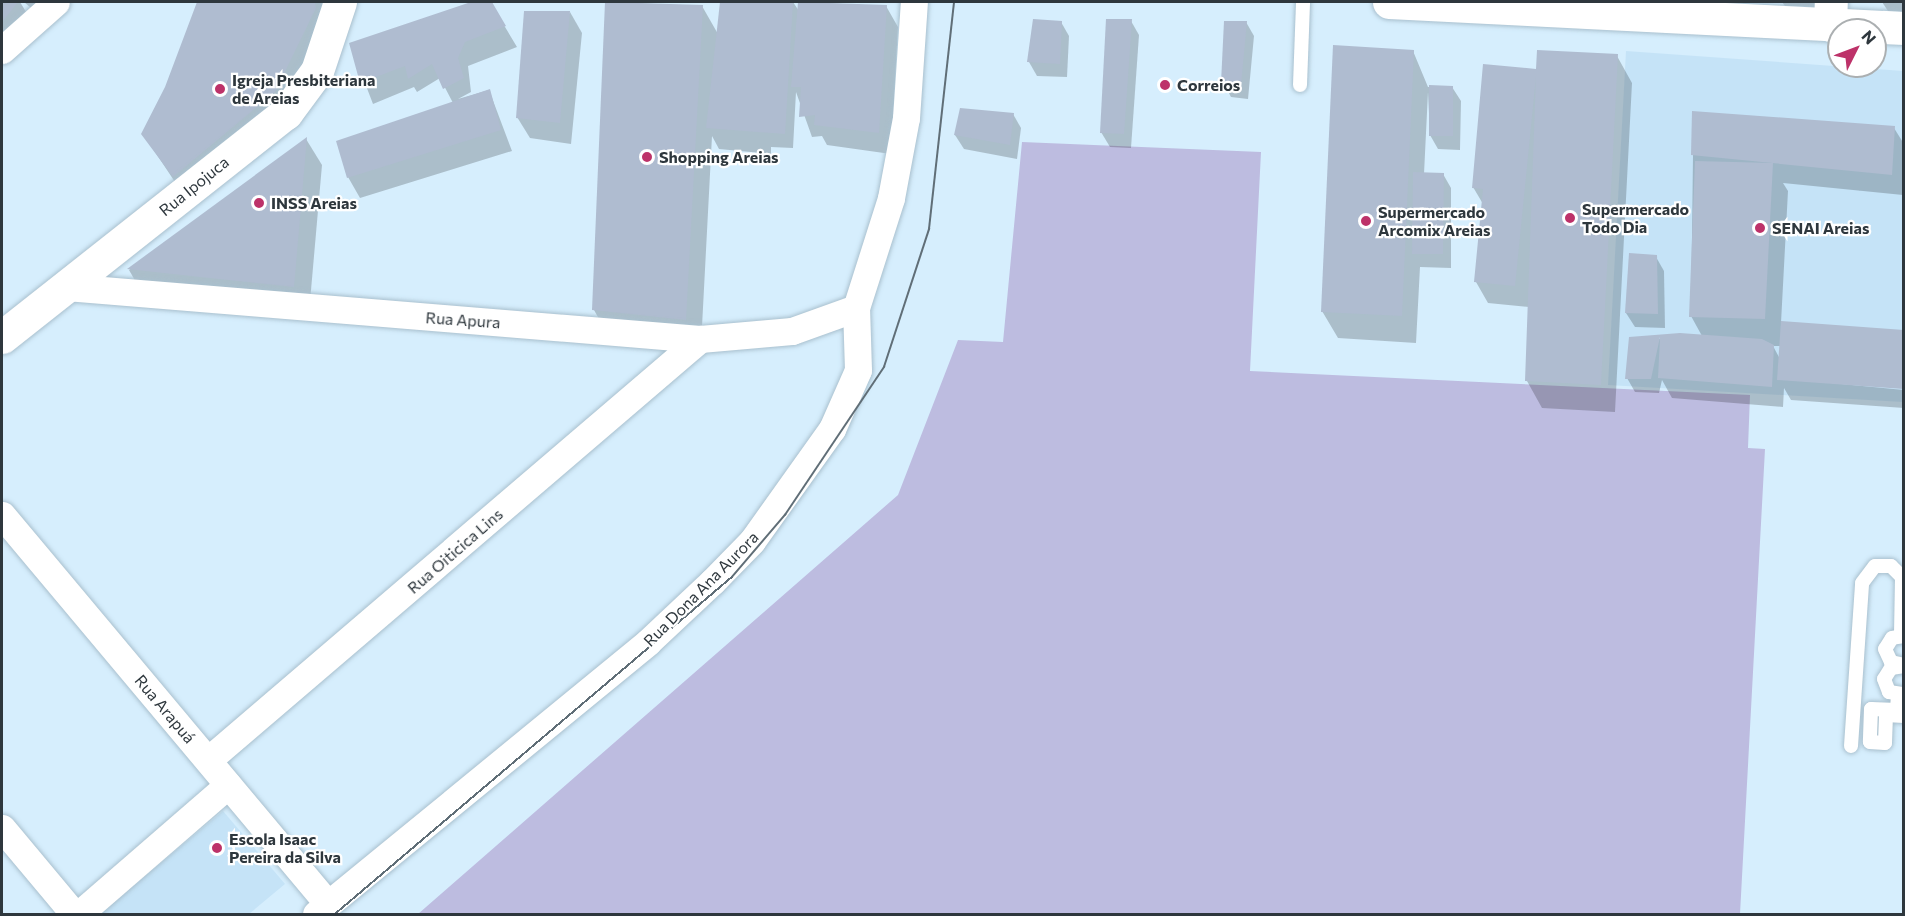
<!DOCTYPE html>
<html>
<head>
<meta charset="utf-8">
<style>
	body { margin:0 }
	#map { position:relative; width:1905px; height:916px; overflow:hidden; background:#d6eefd; font-family:Commissioner,sans-serif }
	div>[style] { position:absolute }
	[style*='--x'] { left:calc(var(--x)*1px); top:calc(var(--y)*1px); width:calc(var(--w)*1px); rotate:calc(var(--a)*1deg) }
	.built>* { inset:0; background:#c5e3f7 }
	.green>* { inset:0; background:#bdbce0 }
	.shadow>* { inset:0; background:#0003 }
	.building>* { inset:0; background:#afbcd0 }
	.roads { filter:drop-shadow(0 0 2px #a9c0ce) drop-shadow(0 0 2px #a9c0ce) }
	.service>* { height:14px; margin:-7px; padding:0 7px; transform-origin:7px; border-radius:7px; background:#fff }
	.minor>* { height:27px; margin:-13.5px; padding:0 13.5px; transform-origin:13.5px; border-radius:13.5px; background:#fff }
	.tertiary>* { height:33px; margin:-16.5px; padding:0 16.5px; transform-origin:16.5px; border-radius:16.5px; background:#fff }
	.secondary>* { height:33px; margin:-16.5px; padding:0 16.5px; transform-origin:16.5px; border-radius:16.5px; background:#fff }
	.primary>* { height:33px; margin:-16.5px; padding:0 16.5px; transform-origin:16.5px; border-radius:16.5px; background:#fff }
	.tram>* { height:1.5px; margin:-0.75px; padding:0 0.75px; transform-origin:0.75px; border-radius:0.75px; background:#606e77 }
	.dots>* { width:16px; height:16px; translate:-50% -50%; box-sizing:border-box; border:3px solid #fff; border-radius:50% }
	span { translate:-50% -50%; white-space:nowrap; text-align:center; line-height:1.15; -webkit-text-stroke:4.5px #fff; paint-order:stroke }
	.poi-label { font-size:16px; color:#2e373d; font-weight:700 }
	.left { translate:0 -50%; text-align:left }
	.street-label { font-size:16px; color:#2e373d }
	.frame { position:absolute; inset:0; border:3px solid #2e373d; pointer-events:none }
	.north { position:absolute; left:1827px; top:18px; width:60px; height:60px; box-sizing:border-box; background:#fff; border:2px solid #abafb1; border-radius:50%; rotate:48deg; font-size:16px; font-weight:700; line-height:24px; text-align:center; color:#2e373d }
	.north::after { content:''; display:block; margin:auto; width:21px; height:27px; background:#bd3269; clip-path:polygon(50% 0,100% 100%,50% 72%,0 100%) }
</style>
</head>
<body>
<div id="map">
	<div class="built">
		<i style="clip-path:polygon(1626px 51px,1903px 71px,1903px 402px,1608px 385px)"></i>
		<i style="clip-path:polygon(223px 811px,285px 884px,249px 914px,100px 914px)"></i>
	</div>
	<div class="green">
		<i style="clip-path:polygon(1022px 142px,1261px 152px,1250px 371px,1750px 395px,1748px 448px,1765px 449px,1740px 914px,418px 914px,898px 495px,958px 340px,1003px 342px)"></i>
	</div>
	<div class="shadow">
		<i style="clip-path:polygon(2px 2px,20px 2px,31px 20px,2px 55px)"></i>
		<i style="clip-path:polygon(24px 2px,49px 2px,37px 13px)"></i>
		<i style="clip-path:polygon(198px 2px,321px 2px,331px 20px,330px 36px,189px 203px,143px 134px,167px 88px)"></i>
		<i style="clip-path:polygon(475px 2px,490px 2px,517px 47px,468px 66px,471px 92px,458px 99px,489px 90px,512px 151px,360px 198px,348px 177px,453px 103px,440px 78px,417px 92px,414px 87px,373px 104px,350px 44px)"></i>
		<i style="clip-path:polygon(606px 2px,702px 6px,718px 34px,721px 2px,793px 2px,799px 11px,800px 2px,886px 6px,898px 27px,891px 154px,827px 145px,822px 136px,812px 137px,796px 92px,793px 148px,771px 147px,771px 154px,719px 149px,712px 136px,701px 346px,609px 337px,594px 310px)"></i>
		<i style="clip-path:polygon(1782px 2px,1817px 2px,1817px 7px,1785px 6px)"></i>
		<i style="clip-path:polygon(1882px 2px,1904px 2px,1904px 12px,1888px 11px)"></i>
		<i style="clip-path:polygon(570px 12px,582px 33px,571px 144px,530px 138px,517px 117px)"></i>
		<i style="clip-path:polygon(1131px 21px,1139px 35px,1131px 148px,1110px 147px,1101px 132px)"></i>
		<i style="clip-path:polygon(1061px 22px,1069px 36px,1067px 77px,1037px 76px,1029px 62px)"></i>
		<i style="clip-path:polygon(1246px 22px,1254px 36px,1248px 99px,1231px 97px,1223px 82px)"></i>
		<i style="clip-path:polygon(1413px 51px,1428px 87px,1452px 87px,1461px 101px,1460px 150px,1438px 149px,1430px 135px,1428px 92px,1424px 174px,1443px 174px,1451px 188px,1451px 268px,1420px 267px,1416px 343px,1338px 338px,1322px 311px)"></i>
		<i style="clip-path:polygon(1617px 56px,1632px 83px,1615px 412px,1542px 408px,1527px 381px,1529px 307px,1488px 303px,1476px 282px,1483px 204px,1473px 187px,1535px 70px)"></i>
		<i style="clip-path:polygon(1013px 114px,1021px 128px,1017px 159px,964px 149px,955px 135px)"></i>
		<i style="clip-path:polygon(evenodd,1894px 128px,1904px 144px,1903px 195px,1783px 183px,1788px 191px,1781px 323px,1904px 331px,1790px 379px,1904px 390px,1904px 408px,1791px 400px,1784px 388px,1783px 407px,1672px 398px,1662px 380px,1659px 393px,1635px 392px,1627px 378px,1659px 339px,1702px 336px,1691px 316px,1693px 155px,1894px 128px,1773px 346px,1781px 346px,1780px 359px,1773px 346px)"></i>
		<i style="clip-path:polygon(306px 139px,322px 165px,309px 313px,144px 296px,129px 270px)"></i>
		<i style="clip-path:polygon(1631px 255px,1656px 257px,1664px 271px,1665px 328px,1635px 327px,1626px 313px)"></i>
	</div>
	<div class="building">
		<i style="clip-path:polygon(2px 2px,18px 2px,2px 22px)"></i>
		<i style="clip-path:polygon(197px 2px,315px 2px,316px 8px,275px 92px,173px 177px,141px 134px,165px 87px)"></i>
		<i style="clip-path:polygon(471px 2px,492px 2px,506px 26px,465px 42px,458px 58px,464px 78px,443px 89px,432px 64px,408px 79px,405px 66px,360px 83px,349px 43px)"></i>
		<i style="clip-path:polygon(605px 2px,703px 5px,686px 320px,592px 310px)"></i>
		<i style="clip-path:polygon(720px 2px,793px 2px,785px 134px,706px 128px)"></i>
		<i style="clip-path:polygon(798px 2px,887px 5px,879px 133px,814px 125px,815px 115px,799px 117px,801px 87px,791px 87px)"></i>
		<i style="clip-path:polygon(524px 11px,570px 11px,560px 123px,516px 118px)"></i>
		<i style="clip-path:polygon(1033px 19px,1062px 21px,1060px 64px,1027px 62px)"></i>
		<i style="clip-path:polygon(1106px 19px,1132px 19px,1124px 134px,1100px 133px)"></i>
		<i style="clip-path:polygon(1224px 21px,1247px 21px,1241px 85px,1221px 83px)"></i>
		<i style="clip-path:polygon(1333px 45px,1414px 50px,1402px 316px,1321px 312px)"></i>
		<i style="clip-path:polygon(1537px 50px,1618px 54px,1601px 385px,1525px 381px,1536px 76px,1515px 286px,1474px 282px,1483px 189px,1472px 188px,1483px 64px,1536px 69px)"></i>
		<i style="clip-path:polygon(1429px 85px,1453px 86px,1453px 136px,1429px 136px)"></i>
		<i style="clip-path:polygon(490px 89px,501px 130px,347px 178px,336px 141px)"></i>
		<i style="clip-path:polygon(960px 108px,1014px 113px,1010px 145px,954px 135px)"></i>
		<i style="clip-path:polygon(1692px 111px,1895px 126px,1892px 175px,1691px 155px)"></i>
		<i style="clip-path:polygon(307px 137px,294px 287px,127px 269px)"></i>
		<i style="clip-path:polygon(1695px 161px,1773px 163px,1765px 319px,1689px 317px)"></i>
		<i style="clip-path:polygon(1413px 172px,1444px 173px,1443px 254px,1412px 254px)"></i>
		<i style="clip-path:polygon(1629px 253px,1657px 255px,1658px 314px,1625px 313px)"></i>
		<i style="clip-path:polygon(1781px 321px,1904px 330px,1904px 389px,1777px 380px)"></i>
		<i style="clip-path:polygon(1680px 333px,1762px 339px,1774px 345px,1772px 387px,1658px 378px,1660px 337px,1651px 379px,1625px 379px,1629px 337px)"></i>
	</div>
	<div class="roads">
		<div class="service">
			<i style="--x:1300;--y:85;--w:83;--a:-87.9"></i>
			<i style="--x:1904;--y:636;--w:12;--a:171"></i>
			<i style="--x:1892;--y:638;--w:13;--a:122"></i>
			<i style="--x:1885;--y:649;--w:14;--a:65"></i>
			<i style="--x:1891;--y:662;--w:13;--a:13"></i>
			<i style="--x:1904;--y:666;--w:13;--a:171"></i>
			<i style="--x:1891;--y:668;--w:13;--a:122"></i>
			<i style="--x:1884;--y:679;--w:14;--a:69"></i>
			<i style="--x:1889;--y:692;--w:15;--a:8"></i>
			<i style="--x:1898;--y:695;--w:15;--a:94"></i>
			<i style="--x:1897;--y:710;--w:26;--a:-178"></i>
			<i style="--x:1871;--y:709;--w:33;--a:92"></i>
			<i style="--x:1870;--y:742;--w:15;--a:4"></i>
			<i style="--x:1885;--y:743;--w:28;--a:-88"></i>
			<i style="--x:1886;--y:715;--w:18;--a:3"></i>
			<i style="--x:1851;--y:746;--w:163;--a:-86.1"></i>
			<i style="--x:1862;--y:583;--w:21;--a:-53"></i>
			<i style="--x:1875;--y:566;--w:16;--a:0"></i>
			<i style="--x:1891;--y:566;--w:16;--a:45"></i>
			<i style="--x:1902;--y:577;--w:59;--a:91"></i>
		</div>
		<div class="minor">
			<i style="--x:2;--y:50;--w:72;--a:-41.6"></i>
			<i style="--x:66;--y:287;--w:636;--a:4.69"></i>
			<i style="--x:700;--y:339;--w:92;--a:-5"></i>
			<i style="--x:792;--y:331;--w:68;--a:-19.8"></i>
			<i style="--x:2;--y:515;--w:508;--a:50.04"></i>
			<i style="--x:208;--y:760;--w:648;--a:-40.55"></i>
			<i style="--x:2;--y:828;--w:112;--a:50.1"></i>
			<i style="--x:79;--y:914;--w:197;--a:-40.9"></i>
			<i style="--x:316;--y:914;--w:429;--a:-39.3"></i>
			<i style="--x:648;--y:642;--w:88;--a:-43.2"></i>
			<i style="--x:712;--y:582;--w:57;--a:-45.7"></i>
			<i style="--x:752;--y:541;--w:138;--a:-54.5"></i>
			<i style="--x:832;--y:429;--w:64;--a:-66.2"></i>
			<i style="--x:858;--y:370;--w:62;--a:-91.8"></i>
			<i style="--x:856;--y:308;--w:115;--a:-72.3"></i>
			<i style="--x:891;--y:198;--w:81;--a:-79.4"></i>
			<i style="--x:906;--y:118;--w:116;--a:-86.1"></i>
		</div>
		<div class="tertiary">
			<i style="--x:1830;--y:25;--w:23;--a:-88"></i>
		</div>
		<div class="secondary">
			<i style="--x:2;--y:337;--w:362;--a:-38.3"></i>
			<i style="--x:286;--y:113;--w:52;--a:-53.6"></i>
			<i style="--x:317;--y:71;--w:73;--a:-71.6"></i>
		</div>
		<div class="primary">
			<i style="--x:1389;--y:2;--w:516;--a:2.89"></i>
		</div>
	</div>
	<div class="tram">
		<i style="--x:335;--y:914;--w:521;--a:-40.33"></i>
		<i style="--x:732;--y:577;--w:82;--a:-49.5"></i>
		<i style="--x:785;--y:515;--w:178;--a:-56.2"></i>
		<i style="--x:884;--y:367;--w:145;--a:-71.9"></i>
		<i style="--x:929;--y:229;--w:228;--a:-83.7"></i>
	</div>
	<div class="dots">
		<i style="left:1165px;top:85px;background:#bd3269"></i>
		<i style="left:220px;top:89px;background:#bd3269"></i>
		<i style="left:647px;top:157px;background:#bd3269"></i>
		<i style="left:259px;top:203px;background:#bd3269"></i>
		<i style="left:1570px;top:218px;background:#bd3269"></i>
		<i style="left:1366px;top:221px;background:#bd3269"></i>
		<i style="left:1760px;top:228px;background:#bd3269"></i>
		<i style="left:217px;top:848px;background:#bd3269"></i>
	</div>
	<div class="poi-label">
		<span class="left" style="left:232px;top:89px">Igreja Presbiteriana<br>de Areias</span>
		<span class="left" style="left:1177px;top:85px">Correios</span>
		<span class="left" style="left:659px;top:157px">Shopping Areias</span>
		<span class="left" style="left:271px;top:203px">INSS Areias</span>
		<span class="left" style="left:1582px;top:218px">Supermercado<br>Todo Dia</span>
		<span class="left" style="left:1378px;top:221px">Supermercado<br>Arcomix Areias</span>
		<span class="left" style="left:1772px;top:228px">SENAI Areias</span>
		<span class="left" style="left:229px;top:848px">Escola Isaac<br>Pereira da Silva</span>
	</div>
	<div class="street-label">
		<span style="left:194px;top:186px;rotate:-39deg">Rua Ipojuca</span>
		<span style="left:463px;top:320px;rotate:4deg">Rua Apura</span>
		<span style="left:455px;top:551px;rotate:-41deg">Rua Oiticica Lins</span>
		<span style="left:701px;top:589px;rotate:-45deg">Rua Dona Ana Aurora</span>
		<span style="left:165px;top:709px;rotate:50deg">Rua Arapuá</span>
	</div>
	<div class="frame"></div>
	<div class="north">N</div>
</div>
</body>
</html>
